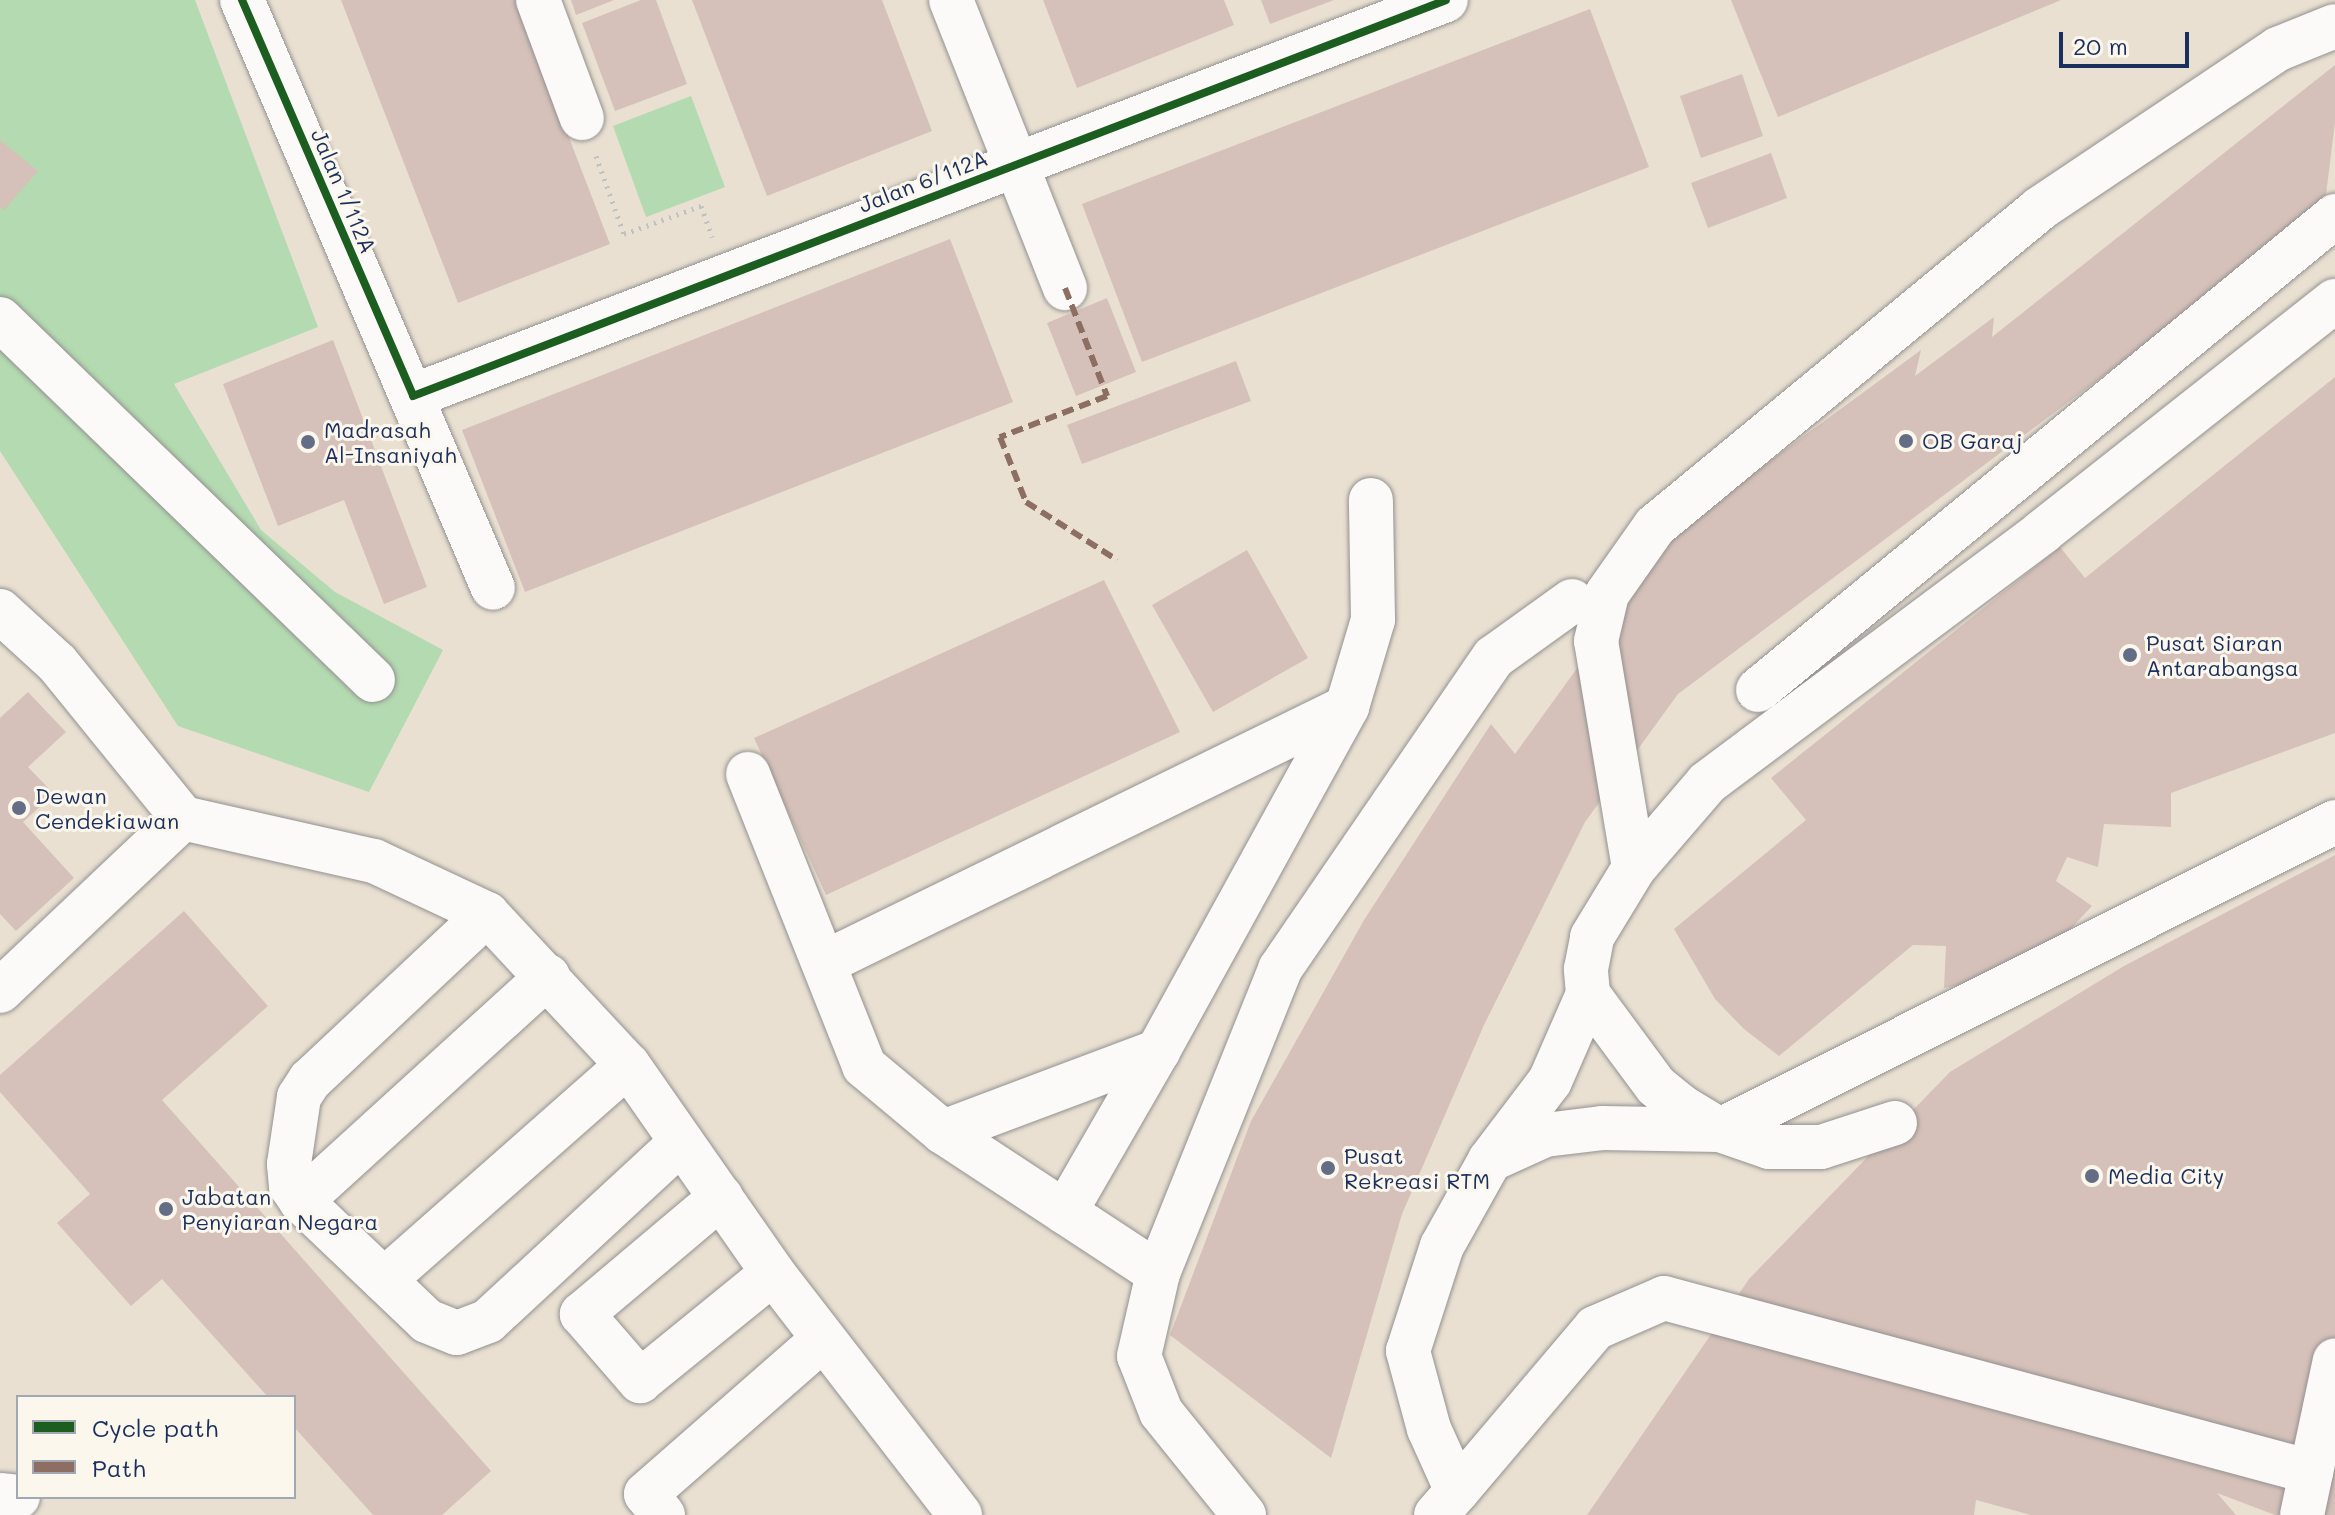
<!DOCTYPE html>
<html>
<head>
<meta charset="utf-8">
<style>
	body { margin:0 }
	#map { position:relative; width:2335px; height:1515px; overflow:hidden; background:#e9e0d1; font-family:Mali,sans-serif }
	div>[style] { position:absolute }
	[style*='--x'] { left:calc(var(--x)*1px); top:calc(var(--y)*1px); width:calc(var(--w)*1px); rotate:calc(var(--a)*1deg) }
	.green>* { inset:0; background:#b3dab0 }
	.building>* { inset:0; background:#d5c1b9 }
	.path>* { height:5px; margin-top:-2.5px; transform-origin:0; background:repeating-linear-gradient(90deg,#bfc0c2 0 2px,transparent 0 8px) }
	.roads { filter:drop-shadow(0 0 2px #939191) drop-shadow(0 0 2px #939191) }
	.minor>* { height:44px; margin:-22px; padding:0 22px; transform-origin:22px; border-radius:22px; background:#fcfaf8 }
	.quiet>* { height:6px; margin-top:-3px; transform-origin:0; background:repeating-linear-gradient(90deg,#8d6e63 0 12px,transparent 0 18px) }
	.cycleway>* { height:8px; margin:-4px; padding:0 4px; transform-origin:4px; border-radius:4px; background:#1b5e20 }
	.dots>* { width:22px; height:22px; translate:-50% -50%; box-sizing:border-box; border:4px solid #fbf7ec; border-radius:50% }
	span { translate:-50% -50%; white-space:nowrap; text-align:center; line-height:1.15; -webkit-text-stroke:6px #fbf7ec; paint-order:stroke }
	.street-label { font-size:22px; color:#1b2f5e }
	.poi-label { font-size:22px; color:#1b2f5e }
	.left { translate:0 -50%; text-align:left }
	.legend { position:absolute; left:16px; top:1395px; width:280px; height:104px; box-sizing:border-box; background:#fbf7ec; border:2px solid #a1a7b3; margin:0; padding:10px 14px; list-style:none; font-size:24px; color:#1b2f5e }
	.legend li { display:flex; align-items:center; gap:16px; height:40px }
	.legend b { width:40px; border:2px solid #a1a7b3 }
	.scale { position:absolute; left:2059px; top:32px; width:130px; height:36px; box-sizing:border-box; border:4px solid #1b2f5e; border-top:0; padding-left:10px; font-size:24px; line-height:28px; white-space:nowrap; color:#1b2f5e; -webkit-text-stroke:6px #fbf7ec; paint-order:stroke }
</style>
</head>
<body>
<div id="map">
	<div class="green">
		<i style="clip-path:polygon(0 0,195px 0,318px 327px,174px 384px,261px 530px,335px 592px,443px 650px,369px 792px,178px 726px,0 451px)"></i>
		<i style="clip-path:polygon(691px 96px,725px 187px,646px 217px,613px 126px)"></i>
	</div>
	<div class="building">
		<i style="clip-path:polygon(341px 0,516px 0,610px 244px,458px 303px)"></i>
		<i style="clip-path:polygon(571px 0,614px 0,576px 15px)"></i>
		<i style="clip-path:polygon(641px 0,656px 0,687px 84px,615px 111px,582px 23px)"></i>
		<i style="clip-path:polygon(692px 0,882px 0,932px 131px,767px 196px)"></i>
		<i style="clip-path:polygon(1043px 0,1224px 0,1234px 25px,1077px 88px)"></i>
		<i style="clip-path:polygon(1261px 0,1334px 0,1270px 24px)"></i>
		<i style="clip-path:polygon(1731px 0,2061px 0,1778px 117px)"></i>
		<i style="clip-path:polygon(1590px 9px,1649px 167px,1142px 362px,1082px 204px)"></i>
		<i style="clip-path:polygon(2335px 65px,2335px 122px,2324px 211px,1678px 694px,1585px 822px,1484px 1025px,1402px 1214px,1331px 1458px,1170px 1335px,1251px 1121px,1364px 920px,1491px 724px,1515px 754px,1665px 547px,1707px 507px,1921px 350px,1915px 376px,1994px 317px,1992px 337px)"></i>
		<i style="clip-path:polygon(1742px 74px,1763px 136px,1701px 158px,1680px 96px)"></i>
		<i style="clip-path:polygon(0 140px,38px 171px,4px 210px,0 207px)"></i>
		<i style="clip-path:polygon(1771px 153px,1787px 198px,1708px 228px,1691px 183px)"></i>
		<i style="clip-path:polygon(950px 239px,1013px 402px,525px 592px,462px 430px)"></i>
		<i style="clip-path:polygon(1107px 298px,1136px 372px,1076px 396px,1047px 323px)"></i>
		<i style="clip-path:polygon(333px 340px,427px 587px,384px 604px,344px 500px,278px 526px,223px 384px)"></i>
		<i style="clip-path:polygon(1236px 361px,1251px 401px,1082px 464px,1067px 425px)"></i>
		<i style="clip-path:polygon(2335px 377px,2335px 733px,2171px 793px,2171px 827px,2104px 824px,2098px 867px,2067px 857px,2056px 881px,2092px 906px,2062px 938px,1987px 980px,1944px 988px,1946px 946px,1913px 945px,1779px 1056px,1744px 1029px,1715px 999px,1674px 929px,1806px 820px,1771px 778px,2060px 547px,2085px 578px)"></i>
		<i style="clip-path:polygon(1247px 550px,1308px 658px,1213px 712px,1152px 605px)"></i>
		<i style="clip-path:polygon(1104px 580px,1180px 732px,826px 895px,754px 738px)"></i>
		<i style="clip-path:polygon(28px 692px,66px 732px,28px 767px,54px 794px,23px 822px,74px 878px,16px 931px,0 914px,0 718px)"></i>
		<i style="clip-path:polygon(2335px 855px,2335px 1515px,2275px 1515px,2217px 1493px,2236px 1515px,2031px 1515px,1976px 1500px,1974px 1515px,1587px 1515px,1749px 1279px,1950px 1072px,2124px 966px)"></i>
		<i style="clip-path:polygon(184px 911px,268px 1006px,162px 1100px,491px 1471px,442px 1515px,373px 1515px,294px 1427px,294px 1397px,268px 1397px,162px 1279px,131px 1306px,57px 1223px,90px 1194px,0 1092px,0 1075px)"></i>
	</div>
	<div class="path">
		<i style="--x:596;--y:156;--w:83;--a:70.3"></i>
		<i style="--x:624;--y:234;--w:82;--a:-20"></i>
		<i style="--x:701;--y:206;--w:33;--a:70"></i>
	</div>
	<div class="roads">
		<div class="minor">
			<i style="--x:242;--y:0;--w:639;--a:66.88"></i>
			<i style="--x:538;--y:0;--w:126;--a:69.6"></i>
			<i style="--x:951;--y:0;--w:310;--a:68.4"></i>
			<i style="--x:0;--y:319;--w:519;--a:44.06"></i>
			<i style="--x:413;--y:396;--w:1106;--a:-20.97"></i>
			<i style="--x:0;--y:611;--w:77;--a:42.4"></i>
			<i style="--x:57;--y:663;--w:200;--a:50.9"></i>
			<i style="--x:183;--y:818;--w:196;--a:12.7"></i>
			<i style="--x:374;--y:861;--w:125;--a:25.1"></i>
			<i style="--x:487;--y:914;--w:207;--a:47"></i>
			<i style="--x:628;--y:1065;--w:254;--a:55.1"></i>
			<i style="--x:773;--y:1273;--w:306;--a:52.3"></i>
			<i style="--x:1758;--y:690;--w:747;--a:-39.4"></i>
			<i style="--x:748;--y:774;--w:314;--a:68.3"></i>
			<i style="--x:864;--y:1066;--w:103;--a:39.9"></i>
			<i style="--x:943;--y:1132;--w:257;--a:33.3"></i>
			<i style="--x:1634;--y:868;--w:230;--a:-99.5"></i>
			<i style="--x:1596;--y:641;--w:48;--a:-76.8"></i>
			<i style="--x:1607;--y:594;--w:83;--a:-54.8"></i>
			<i style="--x:1655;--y:526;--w:498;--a:-39.5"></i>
			<i style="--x:2039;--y:209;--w:288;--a:-33.8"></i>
			<i style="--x:2278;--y:49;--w:61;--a:-22"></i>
			<i style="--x:487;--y:914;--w:243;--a:136.8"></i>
			<i style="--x:310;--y:1080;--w:20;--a:123"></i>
			<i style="--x:299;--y:1097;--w:68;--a:98.5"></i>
			<i style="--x:289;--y:1164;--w:22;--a:85"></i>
			<i style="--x:291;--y:1186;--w:18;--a:56"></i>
			<i style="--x:301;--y:1201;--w:174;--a:43.6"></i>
			<i style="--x:427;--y:1321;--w:32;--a:22"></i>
			<i style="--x:457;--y:1333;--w:33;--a:-21"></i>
			<i style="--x:488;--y:1321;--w:263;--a:-42.8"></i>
			<i style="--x:826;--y:962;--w:580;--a:-26.08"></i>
			<i style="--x:0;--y:991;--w:252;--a:-43.4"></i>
			<i style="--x:1158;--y:1051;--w:393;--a:-61.2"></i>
			<i style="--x:1347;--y:707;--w:91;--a:-73.4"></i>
			<i style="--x:1373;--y:620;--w:120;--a:-91"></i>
			<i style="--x:1895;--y:1123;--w:78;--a:162"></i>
			<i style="--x:1821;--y:1147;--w:52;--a:180"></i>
			<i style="--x:1769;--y:1147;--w:52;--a:-160.9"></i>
			<i style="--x:1720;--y:1130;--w:44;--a:-148.8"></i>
			<i style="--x:1682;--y:1107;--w:33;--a:-141"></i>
			<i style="--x:1656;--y:1086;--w:114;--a:-126.5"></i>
			<i style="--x:1588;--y:994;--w:25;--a:-95"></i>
			<i style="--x:1586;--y:969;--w:33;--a:-79"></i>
			<i style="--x:1592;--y:937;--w:81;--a:-58.7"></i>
			<i style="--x:1634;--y:868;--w:112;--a:-49.3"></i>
			<i style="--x:1707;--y:783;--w:419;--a:-36.8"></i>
			<i style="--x:2042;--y:532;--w:373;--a:-38.3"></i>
			<i style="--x:943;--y:1132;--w:230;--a:-20.6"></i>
			<i style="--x:1158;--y:1051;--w:186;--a:120"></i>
			<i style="--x:1490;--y:1160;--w:60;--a:-24.4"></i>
			<i style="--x:1545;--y:1135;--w:57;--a:-7"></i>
			<i style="--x:1602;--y:1128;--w:118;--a:1"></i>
			<i style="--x:1720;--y:1130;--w:688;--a:-26.6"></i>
			<i style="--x:721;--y:1197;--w:182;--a:139.9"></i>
			<i style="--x:582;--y:1314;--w:89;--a:49.1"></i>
			<i style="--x:640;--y:1381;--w:171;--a:-39.1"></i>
			<i style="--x:301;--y:1201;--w:334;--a:-42.3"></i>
			<i style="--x:384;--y:1280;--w:325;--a:-41.4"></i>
			<i style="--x:1457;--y:1491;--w:214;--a:-49.7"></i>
			<i style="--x:1595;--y:1328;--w:75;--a:-23.5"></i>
			<i style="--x:1664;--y:1298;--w:670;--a:15.05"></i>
			<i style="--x:0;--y:1495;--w:18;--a:6"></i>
			<i style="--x:663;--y:1515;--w:27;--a:-129"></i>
			<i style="--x:646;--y:1494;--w:235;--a:-41.2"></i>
			<i style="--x:1244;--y:1515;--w:132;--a:-128.9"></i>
			<i style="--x:1161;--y:1412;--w:60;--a:-111.4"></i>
			<i style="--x:1139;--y:1356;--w:85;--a:-77.1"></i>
			<i style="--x:1158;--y:1273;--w:328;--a:-68.1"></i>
			<i style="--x:1280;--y:969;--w:378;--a:-55.6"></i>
			<i style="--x:1494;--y:657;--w:96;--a:-35.7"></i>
			<i style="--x:1436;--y:1515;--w:32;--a:-49"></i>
			<i style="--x:1457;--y:1491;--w:68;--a:-114.3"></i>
			<i style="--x:1429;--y:1429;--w:81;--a:-105.1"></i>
			<i style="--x:1408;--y:1351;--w:110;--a:-72.1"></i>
			<i style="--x:1442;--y:1246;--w:98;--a:-60.8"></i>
			<i style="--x:1490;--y:1160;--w:99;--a:-52.8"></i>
			<i style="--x:1550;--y:1081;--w:95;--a:-66.4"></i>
			<i style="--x:2302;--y:1515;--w:158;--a:-78"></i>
		</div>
	</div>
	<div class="quiet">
		<i style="--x:1065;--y:288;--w:116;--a:68.7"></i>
		<i style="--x:1107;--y:396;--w:115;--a:159"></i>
		<i style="--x:1000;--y:437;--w:70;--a:68.2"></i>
		<i style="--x:1026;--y:502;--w:108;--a:32.5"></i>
	</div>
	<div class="cycleway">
		<i style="--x:242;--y:0;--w:431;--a:66.6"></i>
		<i style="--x:413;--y:396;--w:1106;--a:-20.97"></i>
	</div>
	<div class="dots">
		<i style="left:1906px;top:441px;background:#636d86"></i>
		<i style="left:308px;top:442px;background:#636d86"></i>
		<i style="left:2130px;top:655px;background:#636d86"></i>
		<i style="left:19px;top:808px;background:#636d86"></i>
		<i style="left:1328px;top:1168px;background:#636d86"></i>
		<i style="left:2092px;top:1176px;background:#636d86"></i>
		<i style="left:166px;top:1209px;background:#636d86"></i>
	</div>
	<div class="street-label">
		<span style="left:923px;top:181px;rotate:-21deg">Jalan 6/112A</span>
		<span style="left:344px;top:191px;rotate:67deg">Jalan 1/112A</span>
	</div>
	<div class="poi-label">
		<span class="left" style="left:324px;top:442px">Madrasah<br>Al-Insaniyah</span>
		<span class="left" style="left:1922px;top:441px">OB Garaj</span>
		<span class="left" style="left:2146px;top:655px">Pusat Siaran<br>Antarabangsa</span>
		<span class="left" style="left:35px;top:808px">Dewan<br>Cendekiawan</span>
		<span class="left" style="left:1344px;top:1168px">Pusat<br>Rekreasi RTM</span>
		<span class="left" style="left:2108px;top:1176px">Media City</span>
		<span class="left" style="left:182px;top:1209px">Jabatan<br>Penyiaran Negara</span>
	</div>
	<ul class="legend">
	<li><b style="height:10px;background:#1b5e20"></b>Cycle path</li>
	<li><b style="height:10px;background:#8d6e63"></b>Path</li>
	</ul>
	<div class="scale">20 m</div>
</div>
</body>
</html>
